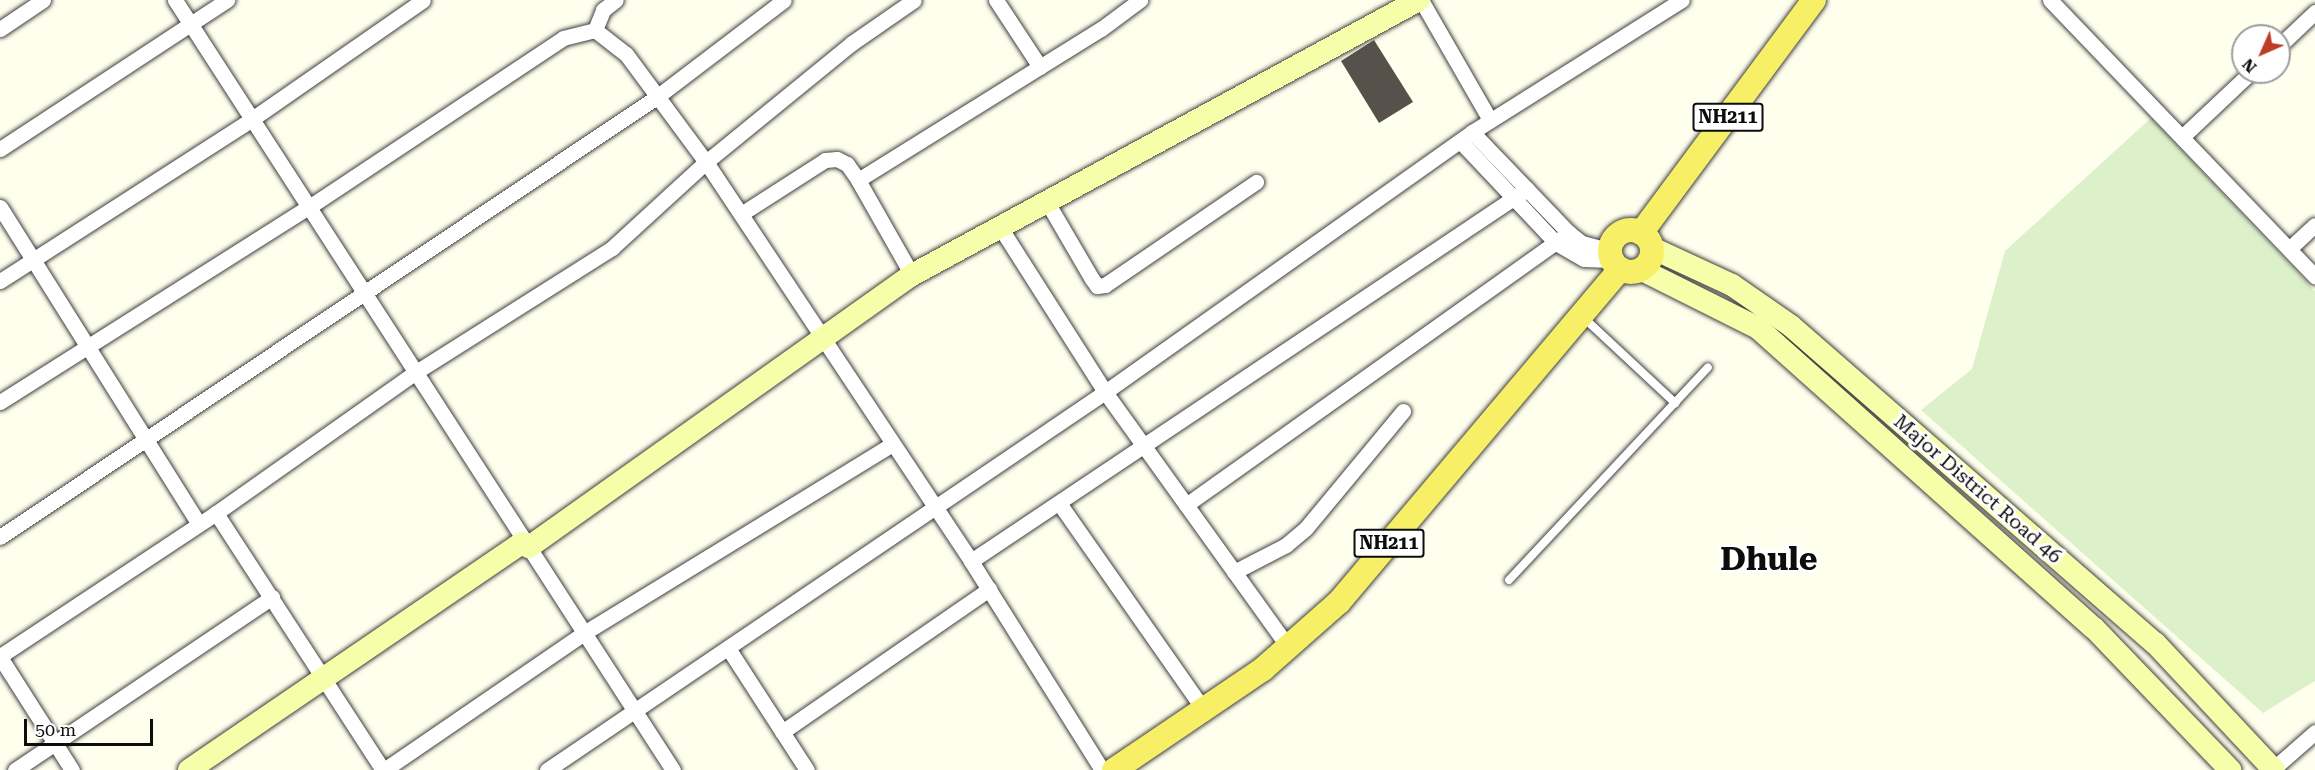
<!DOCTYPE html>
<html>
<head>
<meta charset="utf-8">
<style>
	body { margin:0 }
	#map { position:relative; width:2315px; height:770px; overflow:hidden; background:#ffe; font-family:"Roboto Serif",serif }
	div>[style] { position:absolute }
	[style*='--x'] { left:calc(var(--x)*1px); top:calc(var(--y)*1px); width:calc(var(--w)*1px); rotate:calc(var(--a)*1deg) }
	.pitch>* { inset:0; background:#dcf0ca }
	.building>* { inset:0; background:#56514a }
	.roads { filter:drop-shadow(0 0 2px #404040) drop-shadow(0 0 2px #404040) }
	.lane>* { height:8px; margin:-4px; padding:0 4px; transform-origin:4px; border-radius:4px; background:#fff }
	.street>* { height:15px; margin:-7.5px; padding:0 7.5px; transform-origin:7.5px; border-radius:7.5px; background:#fff }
	.secondary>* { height:22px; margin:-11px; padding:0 11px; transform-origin:11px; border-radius:11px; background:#f7feaa }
	.primary>* { height:24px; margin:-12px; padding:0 12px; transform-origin:12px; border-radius:12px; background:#f7f066 }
	.primary>.ring { margin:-12px; padding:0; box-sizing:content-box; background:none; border:24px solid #f7f066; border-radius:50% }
	span { translate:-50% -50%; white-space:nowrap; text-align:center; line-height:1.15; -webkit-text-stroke:6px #fff; paint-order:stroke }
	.shield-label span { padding:2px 4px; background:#fff; border:2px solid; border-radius:4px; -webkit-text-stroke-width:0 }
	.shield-label { font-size:18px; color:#0d0d0d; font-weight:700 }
	.street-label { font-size:20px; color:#0d0d0d }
	.town-label { font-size:32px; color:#0d0d0d; font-weight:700 }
	.north { position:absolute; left:2231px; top:24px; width:60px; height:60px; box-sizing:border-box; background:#fff; border:2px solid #9e9e9e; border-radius:50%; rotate:225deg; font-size:16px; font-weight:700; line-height:24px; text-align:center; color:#0d0d0d }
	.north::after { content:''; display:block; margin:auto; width:21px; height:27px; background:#bd3c26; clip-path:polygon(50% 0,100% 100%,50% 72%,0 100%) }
	.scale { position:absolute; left:24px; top:719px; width:129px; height:27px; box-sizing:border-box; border:3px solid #0d0d0d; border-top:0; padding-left:8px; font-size:18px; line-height:21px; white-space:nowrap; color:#0d0d0d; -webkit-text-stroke:4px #fff; paint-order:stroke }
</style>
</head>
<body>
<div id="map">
	<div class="pitch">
		<i style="clip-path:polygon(2151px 118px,2315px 291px,2315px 681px,2263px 713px,1921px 410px,1972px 369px,2005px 251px)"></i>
	</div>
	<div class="building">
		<i style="clip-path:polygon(1374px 40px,1413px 102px,1379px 123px,1341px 61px)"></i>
	</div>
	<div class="roads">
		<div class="lane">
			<i style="--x:1584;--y:318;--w:125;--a:43"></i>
			<i style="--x:1509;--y:580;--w:291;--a:-46.9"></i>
		</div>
		<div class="street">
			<i style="--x:175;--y:0;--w:917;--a:57.11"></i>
			<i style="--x:996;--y:0;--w:80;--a:56.7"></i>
			<i style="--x:1421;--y:0;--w:138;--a:60.1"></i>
			<i style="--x:2050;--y:0;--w:383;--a:46.2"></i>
			<i style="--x:0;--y:29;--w:52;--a:-34"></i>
			<i style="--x:595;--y:30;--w:22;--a:-68"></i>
			<i style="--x:603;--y:10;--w:16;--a:-38"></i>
			<i style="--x:2279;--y:46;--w:50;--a:-43.4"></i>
			<i style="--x:1472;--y:132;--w:140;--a:46.2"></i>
			<i style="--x:1569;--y:233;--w:16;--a:38"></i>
			<i style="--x:1582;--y:243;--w:28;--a:15"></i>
			<i style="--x:2182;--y:137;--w:95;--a:-43.3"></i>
			<i style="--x:1460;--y:141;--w:140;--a:46.7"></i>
			<i style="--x:1556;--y:243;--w:32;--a:30"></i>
			<i style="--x:1584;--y:259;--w:27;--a:2"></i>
			<i style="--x:0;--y:149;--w:272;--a:-33.3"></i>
			<i style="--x:858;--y:180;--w:286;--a:-31.9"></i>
			<i style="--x:1101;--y:29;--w:49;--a:-36.6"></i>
			<i style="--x:1047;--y:202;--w:89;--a:59.7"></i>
			<i style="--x:1092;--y:279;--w:9;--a:54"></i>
			<i style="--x:1097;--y:286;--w:8;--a:-7"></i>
			<i style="--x:1105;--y:285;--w:183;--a:-34.3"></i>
			<i style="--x:0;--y:207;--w:374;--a:57.9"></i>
			<i style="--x:741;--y:214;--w:100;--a:-32.7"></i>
			<i style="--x:825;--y:160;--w:12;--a:-5"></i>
			<i style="--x:837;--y:159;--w:11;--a:27"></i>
			<i style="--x:847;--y:164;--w:19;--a:55"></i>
			<i style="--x:858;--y:180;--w:109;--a:60.4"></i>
			<i style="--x:1000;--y:227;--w:196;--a:57.5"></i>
			<i style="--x:1105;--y:392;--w:315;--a:54.3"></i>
			<i style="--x:2289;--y:249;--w:35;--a:-43"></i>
			<i style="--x:0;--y:281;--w:300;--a:-32.7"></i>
			<i style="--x:252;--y:119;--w:208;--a:-34.8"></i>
			<i style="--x:0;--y:402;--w:365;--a:-32.3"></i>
			<i style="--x:309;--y:207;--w:305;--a:-33.6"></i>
			<i style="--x:563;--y:38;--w:33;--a:-14"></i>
			<i style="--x:595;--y:30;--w:39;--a:38"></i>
			<i style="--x:626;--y:54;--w:134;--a:53.5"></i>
			<i style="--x:706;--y:162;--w:479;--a:56.4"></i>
			<i style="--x:971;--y:561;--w:247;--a:57.9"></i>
			<i style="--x:1059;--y:503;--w:249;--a:55"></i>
			<i style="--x:1186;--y:505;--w:470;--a:-35.4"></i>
			<i style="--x:216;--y:513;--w:306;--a:57"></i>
			<i style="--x:0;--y:537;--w:792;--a:-33.83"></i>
			<i style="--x:658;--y:96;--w:158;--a:-37.3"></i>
			<i style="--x:971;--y:561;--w:669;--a:-33.79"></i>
			<i style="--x:1234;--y:572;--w:59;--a:-27.4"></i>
			<i style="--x:1286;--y:545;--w:26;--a:-40"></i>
			<i style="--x:1306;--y:528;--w:152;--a:-50.3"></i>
			<i style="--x:728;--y:648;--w:145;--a:57.1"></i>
			<i style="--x:0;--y:656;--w:259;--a:-33.5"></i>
			<i style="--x:216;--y:513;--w:245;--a:-35.2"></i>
			<i style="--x:416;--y:372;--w:232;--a:-32.3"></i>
			<i style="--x:612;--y:248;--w:127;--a:-42.5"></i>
			<i style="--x:706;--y:162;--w:188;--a:-39.2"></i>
			<i style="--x:852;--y:43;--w:75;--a:-34.7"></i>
			<i style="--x:0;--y:657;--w:134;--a:57.5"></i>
			<i style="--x:782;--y:732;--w:252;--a:-34.6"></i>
			<i style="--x:2273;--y:769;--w:56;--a:-41.4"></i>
			<i style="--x:15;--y:770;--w:310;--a:-33.9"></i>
			<i style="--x:384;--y:770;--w:242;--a:-34.4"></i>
			<i style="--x:584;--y:633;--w:361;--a:-31.5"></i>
			<i style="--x:547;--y:770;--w:674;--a:-34.11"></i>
			<i style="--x:1105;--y:392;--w:450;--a:-35.3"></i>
			<i style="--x:1472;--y:132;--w:248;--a:-32.2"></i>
		</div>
		<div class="secondary">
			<i style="--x:1652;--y:248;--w:88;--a:24.8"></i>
			<i style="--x:1732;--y:285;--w:72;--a:34.8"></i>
			<i style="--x:1791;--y:326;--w:483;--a:41.1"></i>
			<i style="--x:2155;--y:643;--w:174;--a:46.9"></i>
			<i style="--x:1642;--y:270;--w:130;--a:26.6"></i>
			<i style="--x:1758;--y:328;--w:450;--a:41.8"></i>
			<i style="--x:2094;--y:628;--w:197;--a:46.2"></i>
			<i style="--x:189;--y:770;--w:403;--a:-34.3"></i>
			<i style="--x:522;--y:543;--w:8;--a:30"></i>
			<i style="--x:529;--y:547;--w:470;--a:-35.4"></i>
			<i style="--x:912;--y:275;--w:577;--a:-28.48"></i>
		</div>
		<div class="primary">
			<i class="ring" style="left:1610px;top:230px;width:18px;height:18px"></i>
			<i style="--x:1641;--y:233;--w:290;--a:-53.4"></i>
			<i style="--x:1114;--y:770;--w:180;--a:-34.1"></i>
			<i style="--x:1263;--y:669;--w:101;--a:-41.4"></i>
			<i style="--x:1339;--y:602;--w:436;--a:-49.8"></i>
		</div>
	</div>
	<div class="shield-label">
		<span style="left:1728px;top:117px">NH211</span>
		<span style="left:1389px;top:543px">NH211</span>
	</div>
	<div class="street-label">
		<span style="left:1978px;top:489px;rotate:41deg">Major District Road 46</span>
	</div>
	<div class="town-label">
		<span style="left:1769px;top:559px">Dhule</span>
	</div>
	<div class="north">N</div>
	<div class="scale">50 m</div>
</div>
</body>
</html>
